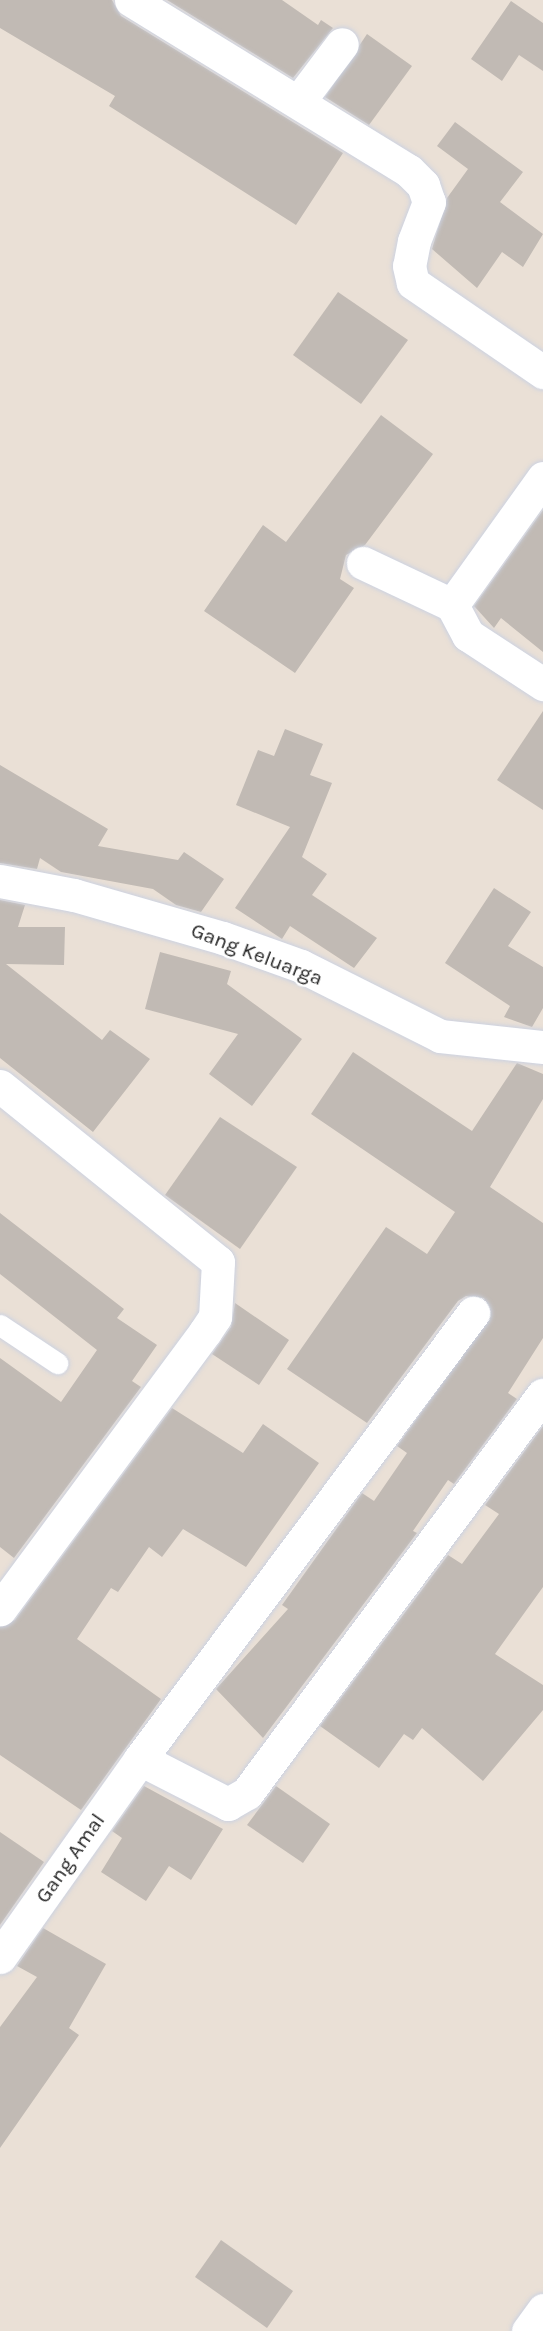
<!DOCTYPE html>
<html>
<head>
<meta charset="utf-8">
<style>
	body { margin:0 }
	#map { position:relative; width:543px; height:2331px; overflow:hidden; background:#eae0d6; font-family:Karla,sans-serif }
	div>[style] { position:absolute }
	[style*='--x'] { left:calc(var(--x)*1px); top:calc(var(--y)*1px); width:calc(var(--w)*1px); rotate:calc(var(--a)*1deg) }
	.building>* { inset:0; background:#c1bab4 }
	.roads { filter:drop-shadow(0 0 2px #ccd2e1) drop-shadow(0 0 2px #ccd2e1) }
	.service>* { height:21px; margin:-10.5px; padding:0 10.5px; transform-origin:10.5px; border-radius:10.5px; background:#fff }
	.minor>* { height:33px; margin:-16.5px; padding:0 16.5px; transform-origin:16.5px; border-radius:16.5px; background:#fff }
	span { translate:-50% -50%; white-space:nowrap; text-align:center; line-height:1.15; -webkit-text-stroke:5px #fff; paint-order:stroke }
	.street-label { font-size:21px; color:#262626 }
</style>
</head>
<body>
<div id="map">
	<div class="building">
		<i style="clip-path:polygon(0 0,112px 0,121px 16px,343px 153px,296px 225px,109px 106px,115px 96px,0 28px)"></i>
		<i style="clip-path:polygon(167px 0,282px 0,318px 25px,321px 20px,333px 28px,293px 78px)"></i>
		<i style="clip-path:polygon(511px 1px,543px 23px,543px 71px,519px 55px,502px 81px,471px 59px)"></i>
		<i style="clip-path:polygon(367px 34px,412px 66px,369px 125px,325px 97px)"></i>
		<i style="clip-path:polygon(455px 122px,523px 172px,500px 202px,543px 234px,523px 267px,502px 252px,477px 288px,432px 249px,447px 198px,468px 169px,437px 146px)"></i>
		<i style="clip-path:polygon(338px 292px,408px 340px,361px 404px,293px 355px)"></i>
		<i style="clip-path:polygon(381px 415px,433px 454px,365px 545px,346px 555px,340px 579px,354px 588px,295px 673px,204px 611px,263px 525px,286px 542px)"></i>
		<i style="clip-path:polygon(543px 510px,543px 652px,501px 618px,494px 628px,474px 606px)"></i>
		<i style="clip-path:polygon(543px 711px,543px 810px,497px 780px)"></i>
		<i style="clip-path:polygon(285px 729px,323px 744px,310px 775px,332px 783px,302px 857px,327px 874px,312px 895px,377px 938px,354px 968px,290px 926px,282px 939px,235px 908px,290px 827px,236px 805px,258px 750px,274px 756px)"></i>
		<i style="clip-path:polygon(0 765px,108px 829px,98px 846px,178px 860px,184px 852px,224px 879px,201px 912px,176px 905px,153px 889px,61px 872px,40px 858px,37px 869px,0 863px)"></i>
		<i style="clip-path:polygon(494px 888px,531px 912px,508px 946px,543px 967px,543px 1008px,532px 1027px,504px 1017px,510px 1006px,445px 963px)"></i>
		<i style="clip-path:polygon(0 900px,25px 905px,18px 927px,65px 927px,64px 965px,6px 964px,102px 1040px,110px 1030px,150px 1059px,93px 1132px,0 1058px)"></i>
		<i style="clip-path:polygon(160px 952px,231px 971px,227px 984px,302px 1039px,252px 1106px,209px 1074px,238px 1034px,145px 1009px)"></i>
		<i style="clip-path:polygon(353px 1052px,472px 1131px,517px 1063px,543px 1074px,543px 1099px,490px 1187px,543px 1223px,543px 1338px,508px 1393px,517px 1399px,454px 1484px,448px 1480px,413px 1531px,417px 1533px,263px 1738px,216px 1689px,288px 1609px,282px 1605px,362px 1493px,374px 1501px,407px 1453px,397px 1446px,491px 1316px,484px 1298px,466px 1296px,458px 1301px,367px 1423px,287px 1369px,386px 1227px,427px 1254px,455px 1212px,311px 1114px)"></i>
		<i style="clip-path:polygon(220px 1117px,297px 1167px,240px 1249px,165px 1195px)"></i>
		<i style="clip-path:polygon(0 1213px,124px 1309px,117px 1318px,157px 1345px,132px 1381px,141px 1387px,14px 1558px,0 1547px,0 1358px,61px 1402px,97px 1350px,0 1274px)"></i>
		<i style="clip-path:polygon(235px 1303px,289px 1340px,259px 1385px,212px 1354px,231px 1327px)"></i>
		<i style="clip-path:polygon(172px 1408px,243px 1453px,263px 1424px,319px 1463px,246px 1567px,183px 1529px,162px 1557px,149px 1547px,118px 1592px,111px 1588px,77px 1639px,161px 1699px,81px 1810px,0 1755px,0 1627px,15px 1620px)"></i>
		<i style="clip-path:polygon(543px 1426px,543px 1587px,495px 1654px,543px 1685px,543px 1710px,483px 1781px,422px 1728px,413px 1740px,404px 1734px,379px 1768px,320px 1726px,448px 1555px,462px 1564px,499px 1514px,485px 1505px)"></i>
		<i style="clip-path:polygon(144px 1786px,223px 1829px,191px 1880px,169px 1866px,146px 1901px,101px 1872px,122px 1838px,112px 1831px)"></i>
		<i style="clip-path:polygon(276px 1786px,330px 1824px,303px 1863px,247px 1825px)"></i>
		<i style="clip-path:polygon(0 1832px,44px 1862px,0 1925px)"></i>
		<i style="clip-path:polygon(43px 1928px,106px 1964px,69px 2028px,79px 2035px,0 2148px,0 2027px,37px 1977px,17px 1966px)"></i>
		<i style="clip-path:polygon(221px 2240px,293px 2291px,267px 2328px,195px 2277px)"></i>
	</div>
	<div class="roads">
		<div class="service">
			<i style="--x:0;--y:1325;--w:69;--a:33.7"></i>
		</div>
		<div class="minor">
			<i style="--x:131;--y:0;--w:326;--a:31.6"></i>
			<i style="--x:409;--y:171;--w:20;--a:45"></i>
			<i style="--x:423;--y:185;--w:18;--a:71"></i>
			<i style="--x:429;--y:202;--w:42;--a:111"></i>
			<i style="--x:414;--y:241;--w:25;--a:101"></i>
			<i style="--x:409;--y:266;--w:17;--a:77"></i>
			<i style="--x:413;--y:283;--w:158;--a:34.4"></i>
			<i style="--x:299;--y:101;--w:71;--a:-53"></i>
			<i style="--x:543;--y:478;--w:156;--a:125.6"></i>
			<i style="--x:452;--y:605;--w:34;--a:62"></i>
			<i style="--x:468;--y:635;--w:90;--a:33.2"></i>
			<i style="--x:363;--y:563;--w:98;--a:25.3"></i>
			<i style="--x:0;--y:881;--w:75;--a:10.7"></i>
			<i style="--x:74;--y:895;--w:155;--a:16.1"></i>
			<i style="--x:223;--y:938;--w:83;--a:19.7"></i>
			<i style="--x:301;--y:966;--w:156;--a:26.7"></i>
			<i style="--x:440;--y:1036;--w:104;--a:6.1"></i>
			<i style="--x:0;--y:1086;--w:280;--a:38.9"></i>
			<i style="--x:218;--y:1262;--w:55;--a:93.1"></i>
			<i style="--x:215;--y:1317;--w:18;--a:124"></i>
			<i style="--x:205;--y:1332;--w:345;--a:126.5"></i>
			<i style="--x:140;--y:1759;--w:99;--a:27.1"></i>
			<i style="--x:228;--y:1804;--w:22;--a:-30"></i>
			<i style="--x:247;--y:1793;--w:496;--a:-53.4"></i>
			<i style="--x:0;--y:1957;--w:242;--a:-54.7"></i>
			<i style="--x:140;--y:1759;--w:557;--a:-53.25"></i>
			<i style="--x:528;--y:2331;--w:26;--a:-54"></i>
		</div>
	</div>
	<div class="street-label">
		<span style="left:257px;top:954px;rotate:21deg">Gang Keluarga</span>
		<span style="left:70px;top:1858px;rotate:-55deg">Gang Amal</span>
	</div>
</div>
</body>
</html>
